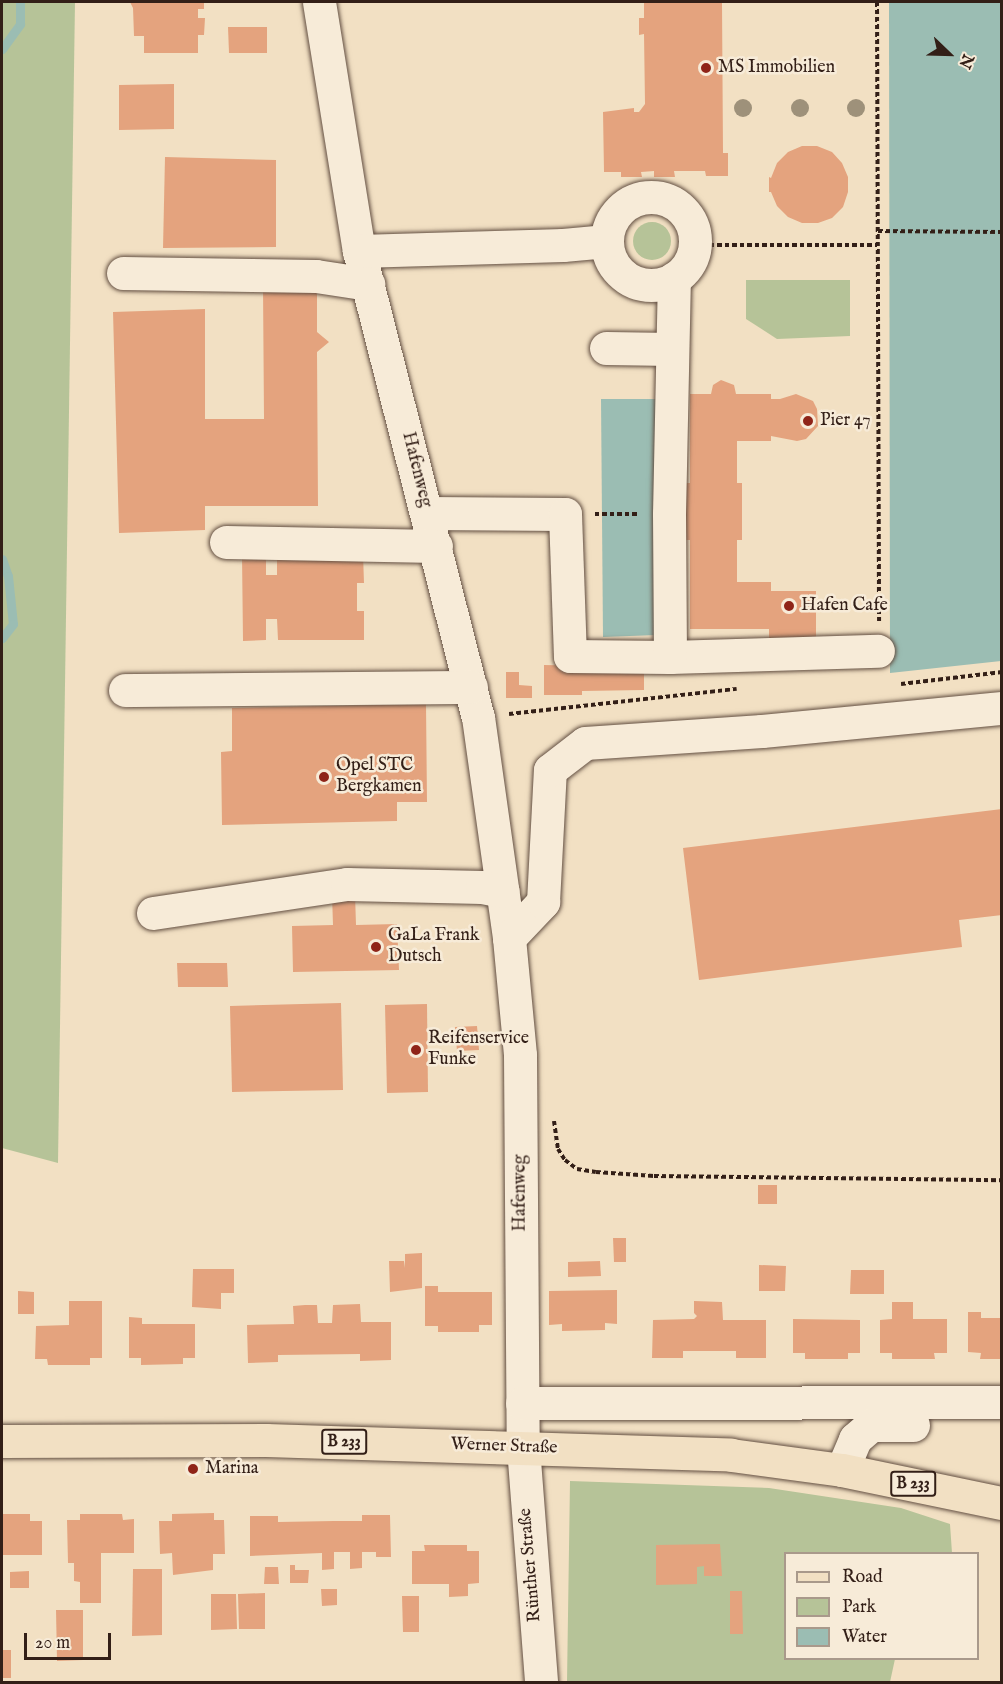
<!DOCTYPE html>
<html>
<head>
<meta charset="utf-8">
<style>
	body { margin:0 }
	#map { position:relative; width:1003px; height:1684px; overflow:hidden; background:#f2e0c3; font-family:"IM FELL English",serif }
	div>[style] { position:absolute }
	[style*='--x'] { left:calc(var(--x)*1px); top:calc(var(--y)*1px); width:calc(var(--w)*1px); rotate:calc(var(--a)*1deg) }
	.green>* { inset:0; background:#b6c398 }
	.round { border-radius:50% }
	.water>* { inset:0; background:#9bbdb3 }
	.stream>* { height:9px; margin:-4.5px; padding:0 4.5px; transform-origin:4.5px; border-radius:4.5px; background:#9bbdb3 }
	.building>* { inset:0; background:#e4a37e }
	.path>* { height:4px; margin-top:-2px; transform-origin:0; background:repeating-linear-gradient(90deg,#331f17 0 4.5px,transparent 0 7.5px) }
	.roads { filter:drop-shadow(0 0 2px #634f42) drop-shadow(0 0 2px #634f42) }
	.minor>* { height:33px; margin:-16.5px; padding:0 16.5px; transform-origin:16.5px; border-radius:16.5px; background:#f7ebd8 }
	.minor>.ring { margin:-16.5px; padding:0; box-sizing:content-box; background:none; border:33px solid #f7ebd8; border-radius:50% }
	.major>* { height:33px; margin:-16.5px; padding:0 16.5px; transform-origin:16.5px; border-radius:16.5px; background:#f2e0c3 }
	.trees>* { width:18px; height:18px; margin:-9px; border-radius:50%; background:#9e917a }
	.dots>* { width:16px; height:16px; translate:-50% -50%; box-sizing:border-box; border:3px solid #f7ebd8; border-radius:50% }
	span { translate:-50% -50%; white-space:nowrap; text-align:center; line-height:1.15; -webkit-text-stroke:5px #f7ebd8; paint-order:stroke }
	.shield-label span { padding:2px 4px; background:#f7ebd8; border:2px solid; border-radius:4px; -webkit-text-stroke-width:0 }
	.shield-label { font-size:16px; color:#331f17; font-weight:700 }
	.poi-label { font-size:18px; color:#331f17 }
	.left { translate:0 -50%; text-align:left }
	.street-label { font-size:18px; color:#331f17 }
	.frame { position:absolute; inset:0; border:3px solid #331f17; pointer-events:none }
	.legend { position:absolute; left:784px; top:1552px; width:195px; height:108px; box-sizing:border-box; background:#f7ebd8; border:2px solid #a9998b; margin:0; padding:8px 10px; list-style:none; font-size:18px; color:#331f17 }
	.legend li { display:flex; align-items:center; gap:12px; height:30px }
	.legend b { width:30px; border:2px solid #a9998b }
	.north { position:absolute; left:919px; top:24px; width:60px; height:60px; -webkit-text-stroke:4px #f7ebd8; paint-order:stroke; rotate:113deg; font-size:16px; font-weight:700; line-height:24px; text-align:center; color:#331f17 }
	.north::after { content:''; display:block; margin:auto; width:21px; height:27px; background:#331f17; clip-path:polygon(50% 0,100% 100%,50% 72%,0 100%) }
	.scale { position:absolute; left:24px; top:1633px; width:87px; height:27px; box-sizing:border-box; border:3px solid #331f17; border-top:0; padding-left:8px; font-size:18px; line-height:21px; white-space:nowrap; color:#331f17; -webkit-text-stroke:4px #f7ebd8; paint-order:stroke }
</style>
</head>
<body>
<div id="map">
	<div class="green">
		<i style="clip-path:polygon(2px 2px,75px 2px,58px 1163px,2px 1148px)"></i>
		<i class="round" style="left:633px;top:222px;width:38px;height:38px"></i>
		<i style="clip-path:polygon(746px 280px,850px 280px,850px 336px,777px 339px,746px 319px)"></i>
		<i style="clip-path:polygon(570px 1481px,769px 1488px,901px 1508px,950px 1524px,952px 1553px,786px 1554px,786px 1658px,895px 1659px,890px 1682px,567px 1682px)"></i>
	</div>
	<div class="water">
		<i style="clip-path:polygon(889px 2px,1002px 2px,1001px 661px,890px 673px)"></i>
		<i style="clip-path:polygon(601px 399px,659px 399px,657px 635px,603px 637px)"></i>
	</div>
	<div class="stream">
		<i style="--x:2;--y:49;--w:31;--a:-54"></i>
		<i style="--x:20;--y:24;--w:22;--a:-90"></i>
		<i style="--x:2;--y:559;--w:18;--a:71"></i>
		<i style="--x:8;--y:576;--w:48;--a:84.1"></i>
		<i style="--x:13;--y:624;--w:18;--a:128"></i>
	</div>
	<div class="building">
		<i style="clip-path:polygon(130px 2px,204px 2px,204px 9px,198px 9px,198px 18px,205px 18px,204px 35px,198px 35px,198px 53px,144px 53px,144px 36px,134px 36px,133px 8px)"></i>
		<i style="clip-path:polygon(644px 2px,722px 2px,723px 153px,728px 153px,728px 176px,706px 176px,705px 171px,674px 171px,675px 177px,654px 177px,654px 171px,641px 172px,642px 177px,621px 177px,621px 172px,604px 172px,603px 112px,634px 108px,634px 112px,639px 112px,645px 104px,644px 34px,639px 35px,639px 18px,644px 18px)"></i>
		<i style="clip-path:polygon(228px 27px,267px 27px,267px 53px,229px 53px)"></i>
		<i style="clip-path:polygon(174px 84px,174px 129px,119px 130px,119px 85px)"></i>
		<i style="clip-path:polygon(802px 146px,817px 146px,832px 152px,842px 163px,848px 177px,848px 192px,843px 207px,832px 218px,818px 223px,802px 223px,788px 217px,777px 206px,771px 192px,769px 192px,769px 177px,771px 178px,777px 163px,788px 152px)"></i>
		<i style="clip-path:polygon(165px 157px,276px 160px,276px 247px,163px 248px)"></i>
		<i style="clip-path:polygon(263px 287px,317px 287px,317px 332px,329px 342px,317px 352px,318px 506px,205px 506px,205px 530px,119px 533px,113px 312px,205px 309px,205px 419px,264px 419px)"></i>
		<i style="clip-path:polygon(721px 380px,734px 385px,736px 394px,771px 394px,771px 399px,780px 399px,796px 394px,813px 401px,817px 409px,818px 426px,806px 439px,797px 441px,771px 436px,771px 441px,737px 441px,737px 483px,742px 483px,742px 540px,737px 540px,737px 582px,771px 582px,771px 591px,816px 591px,816px 638px,769px 638px,769px 629px,690px 629px,690px 540px,685px 540px,685px 483px,690px 483px,690px 394px,711px 394px,713px 385px)"></i>
		<i style="clip-path:polygon(266px 554px,266px 575px,277px 575px,277px 554px,363px 554px,364px 583px,357px 583px,357px 611px,364px 611px,364px 640px,278px 640px,277px 619px,266px 619px,266px 640px,243px 641px,242px 555px)"></i>
		<i style="clip-path:polygon(544px 665px,644px 667px,644px 690px,582px 691px,582px 695px,544px 695px)"></i>
		<i style="clip-path:polygon(506px 672px,519px 672px,519px 685px,532px 686px,532px 698px,506px 698px)"></i>
		<i style="clip-path:polygon(426px 704px,427px 802px,397px 802px,397px 821px,222px 825px,221px 752px,232px 751px,232px 708px)"></i>
		<i style="clip-path:polygon(1002px 809px,1002px 915px,959px 920px,962px 947px,699px 980px,683px 848px)"></i>
		<i style="clip-path:polygon(355px 894px,356px 925px,397px 924px,399px 970px,293px 972px,292px 926px,333px 925px,332px 895px)"></i>
		<i style="clip-path:polygon(177px 963px,227px 963px,228px 987px,178px 987px)"></i>
		<i style="clip-path:polygon(341px 1003px,343px 1090px,232px 1092px,230px 1006px)"></i>
		<i style="clip-path:polygon(427px 1004px,428px 1092px,387px 1093px,385px 1005px)"></i>
		<i style="clip-path:polygon(477px 1026px,479px 1050px,457px 1051px,455px 1027px)"></i>
		<i style="clip-path:polygon(758px 1185px,777px 1185px,777px 1204px,758px 1204px)"></i>
		<i style="clip-path:polygon(613px 1238px,626px 1238px,626px 1262px,614px 1262px)"></i>
		<i style="clip-path:polygon(422px 1253px,422px 1288px,390px 1292px,389px 1261px,404px 1261px,405px 1268px,405px 1254px)"></i>
		<i style="clip-path:polygon(600px 1261px,601px 1276px,568px 1277px,568px 1262px)"></i>
		<i style="clip-path:polygon(759px 1265px,786px 1266px,785px 1291px,759px 1291px)"></i>
		<i style="clip-path:polygon(193px 1269px,234px 1269px,234px 1293px,221px 1293px,221px 1309px,192px 1307px)"></i>
		<i style="clip-path:polygon(851px 1270px,884px 1270px,884px 1294px,850px 1294px)"></i>
		<i style="clip-path:polygon(425px 1286px,438px 1286px,438px 1292px,492px 1292px,492px 1325px,479px 1325px,479px 1332px,438px 1332px,438px 1326px,425px 1326px)"></i>
		<i style="clip-path:polygon(617px 1290px,617px 1324px,605px 1323px,605px 1330px,562px 1331px,562px 1324px,549px 1325px,549px 1291px)"></i>
		<i style="clip-path:polygon(18px 1291px,34px 1292px,34px 1314px,18px 1314px)"></i>
		<i style="clip-path:polygon(69px 1301px,102px 1301px,102px 1358px,90px 1358px,90px 1365px,48px 1365px,47px 1359px,35px 1359px,36px 1326px,69px 1325px)"></i>
		<i style="clip-path:polygon(694px 1301px,722px 1302px,723px 1320px,766px 1320px,766px 1358px,736px 1358px,736px 1351px,683px 1351px,683px 1358px,652px 1358px,653px 1320px,694px 1319px,697px 1316px,694px 1313px)"></i>
		<i style="clip-path:polygon(892px 1302px,913px 1302px,913px 1319px,947px 1319px,947px 1353px,934px 1353px,935px 1359px,892px 1359px,892px 1353px,880px 1353px,880px 1320px,892px 1319px)"></i>
		<i style="clip-path:polygon(360px 1304px,361px 1322px,391px 1322px,391px 1360px,360px 1361px,360px 1354px,278px 1355px,278px 1362px,248px 1363px,247px 1325px,294px 1324px,293px 1306px,305px 1305px,317px 1305px,318px 1323px,332px 1323px,333px 1305px)"></i>
		<i style="clip-path:polygon(968px 1312px,981px 1312px,981px 1318px,1002px 1318px,1002px 1359px,980px 1359px,981px 1353px,968px 1352px)"></i>
		<i style="clip-path:polygon(129px 1317px,142px 1318px,142px 1324px,195px 1324px,195px 1358px,183px 1358px,183px 1364px,141px 1365px,141px 1358px,129px 1358px)"></i>
		<i style="clip-path:polygon(793px 1319px,860px 1320px,860px 1353px,848px 1353px,848px 1359px,805px 1359px,805px 1353px,793px 1353px)"></i>
		<i style="clip-path:polygon(214px 1513px,214px 1520px,224px 1520px,225px 1554px,213px 1554px,213px 1570px,173px 1575px,172px 1553px,160px 1554px,159px 1521px,172px 1521px,172px 1514px)"></i>
		<i style="clip-path:polygon(2px 1514px,30px 1514px,30px 1521px,42px 1521px,42px 1555px,2px 1555px)"></i>
		<i style="clip-path:polygon(80px 1514px,122px 1514px,123px 1520px,134px 1519px,134px 1553px,101px 1553px,101px 1603px,80px 1603px,80px 1582px,74px 1581px,74px 1563px,68px 1563px,67px 1520px,80px 1520px)"></i>
		<i style="clip-path:polygon(362px 1515px,390px 1515px,391px 1557px,376px 1557px,376px 1552px,362px 1552px,362px 1568px,350px 1569px,350px 1552px,334px 1552px,334px 1569px,322px 1570px,322px 1553px,250px 1556px,250px 1516px,278px 1516px,278px 1522px,334px 1521px,362px 1521px)"></i>
		<i style="clip-path:polygon(720px 1544px,722px 1576px,704px 1576px,704px 1566px,697px 1567px,697px 1584px,656px 1585px,656px 1545px)"></i>
		<i style="clip-path:polygon(424px 1545px,467px 1545px,467px 1551px,479px 1551px,479px 1583px,468px 1584px,468px 1596px,449px 1597px,449px 1584px,412px 1584px,412px 1551px,425px 1551px)"></i>
		<i style="clip-path:polygon(290px 1565px,295px 1565px,295px 1570px,309px 1570px,308px 1583px,290px 1583px)"></i>
		<i style="clip-path:polygon(265px 1567px,278px 1567px,279px 1584px,264px 1584px)"></i>
		<i style="clip-path:polygon(133px 1569px,162px 1569px,162px 1635px,132px 1636px)"></i>
		<i style="clip-path:polygon(29px 1571px,29px 1588px,10px 1588px,10px 1572px)"></i>
		<i style="clip-path:polygon(321px 1589px,337px 1589px,337px 1605px,322px 1606px)"></i>
		<i style="clip-path:polygon(730px 1591px,742px 1591px,743px 1634px,730px 1634px)"></i>
		<i style="clip-path:polygon(265px 1593px,265px 1629px,239px 1629px,238px 1594px)"></i>
		<i style="clip-path:polygon(211px 1594px,236px 1594px,237px 1629px,211px 1630px)"></i>
		<i style="clip-path:polygon(402px 1596px,419px 1596px,419px 1632px,403px 1632px)"></i>
		<i style="clip-path:polygon(56px 1610px,83px 1610px,83px 1660px,57px 1661px)"></i>
		<i style="clip-path:polygon(2px 1650px,11px 1650px,11px 1678px,2px 1678px)"></i>
	</div>
	<div class="path">
		<i style="--x:877;--y:2;--w:619;--a:89.81"></i>
		<i style="--x:878;--y:231;--w:124;--a:0.5"></i>
		<i style="--x:695;--y:245;--w:182;--a:0"></i>
		<i style="--x:595;--y:514;--w:43;--a:0"></i>
		<i style="--x:901;--y:684;--w:102;--a:-6.8"></i>
		<i style="--x:509;--y:714;--w:229;--a:-6.3"></i>
		<i style="--x:554;--y:1121;--w:28;--a:82"></i>
		<i style="--x:558;--y:1149;--w:13;--a:58"></i>
		<i style="--x:565;--y:1160;--w:15;--a:37"></i>
		<i style="--x:577;--y:1169;--w:19;--a:9"></i>
		<i style="--x:596;--y:1172;--w:58;--a:3.9"></i>
		<i style="--x:654;--y:1176;--w:348;--a:0.7"></i>
	</div>
	<div class="roads">
		<div class="minor">
			<i style="--x:319;--y:2;--w:252;--a:80.9"></i>
			<i style="--x:359;--y:251;--w:481;--a:75.7"></i>
			<i style="--x:478;--y:717;--w:223;--a:82"></i>
			<i style="--x:509;--y:938;--w:118;--a:84.6"></i>
			<i style="--x:520;--y:1055;--w:392;--a:89.6"></i>
			<i style="--x:523;--y:1447;--w:236;--a:85.6"></i>
			<i class="ring" style="left:607px;top:197px;width:55px;height:55px"></i>
			<i style="--x:359;--y:251;--w:204;--a:-1.7"></i>
			<i style="--x:563;--y:245;--w:44;--a:-5.2"></i>
			<i style="--x:123;--y:273;--w:193;--a:0.9"></i>
			<i style="--x:316;--y:276;--w:53;--a:8.7"></i>
			<i style="--x:606;--y:348;--w:66;--a:0.9"></i>
			<i style="--x:427;--y:513;--w:138;--a:0.4"></i>
			<i style="--x:565;--y:514;--w:142;--a:88"></i>
			<i style="--x:570;--y:656;--w:100;--a:0.6"></i>
			<i style="--x:670;--y:657;--w:208;--a:-1.7"></i>
			<i style="--x:226;--y:542;--w:210;--a:1.1"></i>
			<i style="--x:670;--y:657;--w:143;--a:-90.4"></i>
			<i style="--x:669;--y:514;--w:236;--a:-88.8"></i>
			<i style="--x:125;--y:690;--w:346;--a:-0.5"></i>
			<i style="--x:153;--y:913;--w:196;--a:-8.5"></i>
			<i style="--x:347;--y:884;--w:135;--a:1.3"></i>
			<i style="--x:482;--y:887;--w:21;--a:11"></i>
			<i style="--x:509;--y:938;--w:50;--a:-46.6"></i>
			<i style="--x:543;--y:902;--w:132;--a:-87"></i>
			<i style="--x:550;--y:770;--w:44;--a:-37.6"></i>
			<i style="--x:585;--y:743;--w:177;--a:-3.9"></i>
			<i style="--x:762;--y:731;--w:241;--a:-5.5"></i>
			<i style="--x:522;--y:1403;--w:480;--a:-0.1"></i>
			<i style="--x:842;--y:1470;--w:34;--a:-67"></i>
			<i style="--x:855;--y:1439;--w:21;--a:-41"></i>
			<i style="--x:871;--y:1425;--w:42;--a:0"></i>
		</div>
		<div class="major">
			<i style="--x:2;--y:1441;--w:264;--a:-0.2"></i>
			<i style="--x:266;--y:1440;--w:465;--a:1.8"></i>
			<i style="--x:731;--y:1455;--w:112;--a:7.7"></i>
			<i style="--x:842;--y:1470;--w:163;--a:11.7"></i>
		</div>
	</div>
	<div class="trees">
		<i style="left:743px;top:108px"></i>
		<i style="left:800px;top:108px"></i>
		<i style="left:856px;top:108px"></i>
	</div>
	<div class="dots">
		<i style="left:706px;top:68px;background:#8f2418"></i>
		<i style="left:808px;top:421px;background:#8f2418"></i>
		<i style="left:789px;top:606px;background:#8f2418"></i>
		<i style="left:324px;top:777px;background:#8f2418"></i>
		<i style="left:376px;top:947px;background:#8f2418"></i>
		<i style="left:416px;top:1050px;background:#8f2418"></i>
		<i style="left:193px;top:1469px;background:#8f2418"></i>
	</div>
	<div class="shield-label">
		<span style="left:344px;top:1442px">B 233</span>
		<span style="left:913px;top:1484px">B 233</span>
	</div>
	<div class="poi-label">
		<span class="left" style="left:718px;top:68px">MS Immobilien</span>
		<span class="left" style="left:820px;top:421px">Pier 47</span>
		<span class="left" style="left:801px;top:606px">Hafen Cafe</span>
		<span class="left" style="left:336px;top:777px">Opel STC<br>Bergkamen</span>
		<span class="left" style="left:388px;top:947px">GaLa Frank<br>Dutsch</span>
		<span class="left" style="left:428px;top:1050px">Reifenservice<br>Funke</span>
		<span class="left" style="left:205px;top:1469px">Marina</span>
	</div>
	<div class="street-label">
		<span style="left:416px;top:470px;rotate:76deg">Hafenweg</span>
		<span style="left:521px;top:1193px;rotate:-90deg">Hafenweg</span>
		<span style="left:504px;top:1447px;rotate:2deg">Werner Straße</span>
		<span style="left:531px;top:1565px;rotate:-95deg">Rünther Straße</span>
	</div>
	<div class="frame"></div>
	<ul class="legend">
	<li><b style="height:8px;background:#f2e0c3"></b>Road</li>
	<li><b style="height:16px;background:#b6c398"></b>Park</li>
	<li><b style="height:16px;background:#9bbdb3"></b>Water</li>
	</ul>
	<div class="north">N</div>
	<div class="scale">20 m</div>
</div>
</body>
</html>
